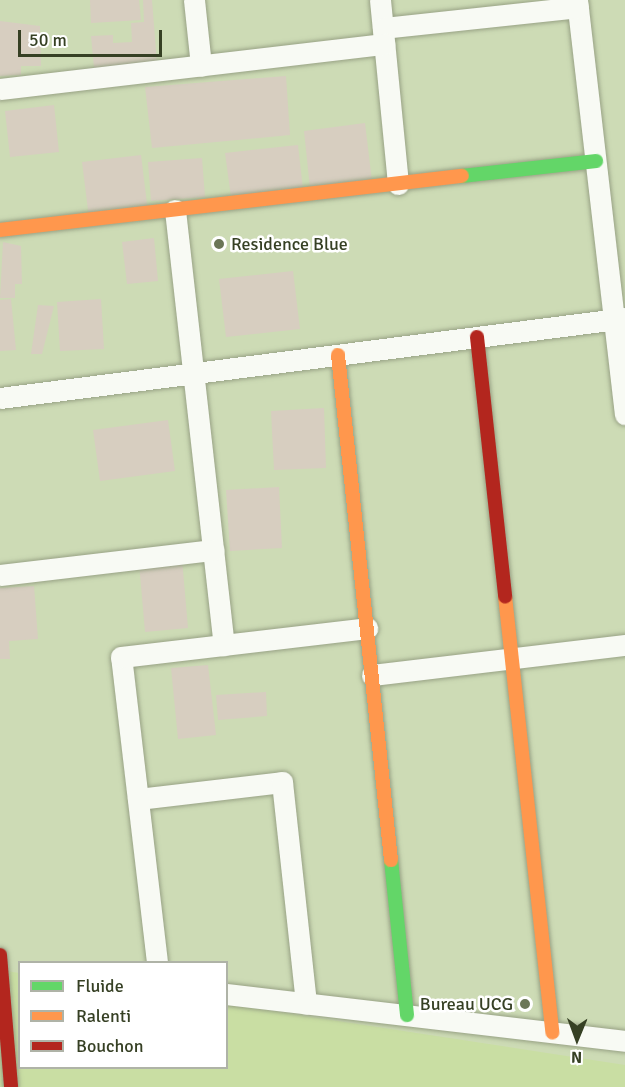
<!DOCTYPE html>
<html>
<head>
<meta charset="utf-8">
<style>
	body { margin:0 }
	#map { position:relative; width:625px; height:1087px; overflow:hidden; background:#cddbb5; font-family:Signika,sans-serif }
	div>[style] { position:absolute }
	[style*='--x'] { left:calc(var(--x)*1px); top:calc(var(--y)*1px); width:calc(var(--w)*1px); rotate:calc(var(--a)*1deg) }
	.built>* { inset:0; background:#c9dea3 }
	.building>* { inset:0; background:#d7cec0 }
	.roads { filter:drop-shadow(0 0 2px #98a285) drop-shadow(0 0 2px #98a285) }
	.street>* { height:21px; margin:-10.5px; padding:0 10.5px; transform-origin:10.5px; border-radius:10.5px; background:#f8faf4 }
	.fast>* { height:14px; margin:-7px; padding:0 7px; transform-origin:7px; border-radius:7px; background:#63d668 }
	.slow>* { height:14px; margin:-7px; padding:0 7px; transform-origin:7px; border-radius:7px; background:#ff974d }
	.jam>* { height:14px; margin:-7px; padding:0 7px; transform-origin:7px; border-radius:7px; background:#b3261e }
	.dots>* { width:16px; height:16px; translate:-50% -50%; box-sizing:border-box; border:3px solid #fff; border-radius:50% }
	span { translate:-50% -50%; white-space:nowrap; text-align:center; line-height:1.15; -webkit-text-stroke:5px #fff; paint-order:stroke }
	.poi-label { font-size:18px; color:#364024 }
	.left { translate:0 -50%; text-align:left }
	.right { translate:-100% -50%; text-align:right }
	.legend { position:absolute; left:18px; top:961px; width:210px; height:108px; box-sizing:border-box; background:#fff; border:2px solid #afb3a7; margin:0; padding:8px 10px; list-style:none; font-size:18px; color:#364024 }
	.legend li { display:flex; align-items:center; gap:12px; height:30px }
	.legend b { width:30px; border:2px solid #afb3a7 }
	.north { position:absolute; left:547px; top:1009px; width:60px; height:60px; -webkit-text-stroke:4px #fff; paint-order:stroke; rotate:181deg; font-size:16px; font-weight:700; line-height:24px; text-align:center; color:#364024 }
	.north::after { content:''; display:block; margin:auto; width:21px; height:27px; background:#364024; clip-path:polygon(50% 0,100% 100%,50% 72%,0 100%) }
	.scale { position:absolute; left:18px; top:30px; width:144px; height:27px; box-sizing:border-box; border:3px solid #364024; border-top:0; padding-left:8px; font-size:18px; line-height:21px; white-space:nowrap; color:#364024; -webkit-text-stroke:4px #fff; paint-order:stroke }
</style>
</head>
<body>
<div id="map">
	<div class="built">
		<i style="clip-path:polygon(0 970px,19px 973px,20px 1068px,226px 1068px,227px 1004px,625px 1065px,625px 1087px,0 1087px)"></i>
	</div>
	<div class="building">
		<i style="clip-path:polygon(90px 0,139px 0,141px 20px,91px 23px)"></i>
		<i style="clip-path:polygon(143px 0,152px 0,157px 64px,94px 68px,91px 36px,113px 35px,113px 43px,132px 42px,131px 23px,144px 22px)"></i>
		<i style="clip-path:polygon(0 21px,40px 26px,41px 66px,21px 66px,21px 75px,0 76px)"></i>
		<i style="clip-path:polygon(286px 76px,290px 135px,152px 148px,145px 87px)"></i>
		<i style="clip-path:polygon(54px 105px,59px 152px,10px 157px,5px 111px)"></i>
		<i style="clip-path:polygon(365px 123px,372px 181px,310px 188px,304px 131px)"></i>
		<i style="clip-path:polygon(298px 145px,303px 189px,231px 197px,225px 153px)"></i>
		<i style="clip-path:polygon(141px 155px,148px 212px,89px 218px,82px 162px)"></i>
		<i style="clip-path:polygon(202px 158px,205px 197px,151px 201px,148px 162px)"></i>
		<i style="clip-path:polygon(154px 238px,158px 281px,127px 284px,122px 242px)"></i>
		<i style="clip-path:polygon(3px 242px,21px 246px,22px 284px,15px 284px,15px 298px,0 298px)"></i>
		<i style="clip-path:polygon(293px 271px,300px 329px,226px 337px,219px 279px)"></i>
		<i style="clip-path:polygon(11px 299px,16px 350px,0 351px,0 300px)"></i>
		<i style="clip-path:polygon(101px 299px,104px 349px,60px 351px,57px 302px)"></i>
		<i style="clip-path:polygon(38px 305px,54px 306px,42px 354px,31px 354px)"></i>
		<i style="clip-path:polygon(324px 408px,326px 468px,274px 470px,271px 411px)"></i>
		<i style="clip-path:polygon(168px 420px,175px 471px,100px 481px,93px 430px)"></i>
		<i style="clip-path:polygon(279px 487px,282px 548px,230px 551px,226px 490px)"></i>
		<i style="clip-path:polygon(182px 559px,188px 628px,145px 632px,139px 563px)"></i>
		<i style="clip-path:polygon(34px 586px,38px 639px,9px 641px,10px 659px,0 659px,0 588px)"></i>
		<i style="clip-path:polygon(208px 665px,216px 735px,178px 739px,171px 668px)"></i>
		<i style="clip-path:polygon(266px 692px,267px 716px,218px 720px,216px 695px)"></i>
	</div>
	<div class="roads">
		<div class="street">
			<i style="--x:194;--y:0;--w:66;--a:83.9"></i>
			<i style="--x:380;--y:0;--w:185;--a:84.4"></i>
			<i style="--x:577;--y:0;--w:417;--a:83.4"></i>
			<i style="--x:383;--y:28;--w:196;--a:-6.1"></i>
			<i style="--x:0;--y:89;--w:387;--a:-6.7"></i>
			<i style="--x:175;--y:210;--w:438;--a:83.6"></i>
			<i style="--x:0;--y:398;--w:630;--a:-7.29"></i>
			<i style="--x:0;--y:575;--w:215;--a:-6.7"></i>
			<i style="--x:372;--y:675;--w:255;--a:-6.8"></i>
			<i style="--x:138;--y:799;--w:145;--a:-6.7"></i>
			<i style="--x:282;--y:782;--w:223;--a:83.8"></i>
			<i style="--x:157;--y:962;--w:307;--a:-96.7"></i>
			<i style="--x:121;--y:657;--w:248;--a:-6.7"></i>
			<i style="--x:226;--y:994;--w:402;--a:6.7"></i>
		</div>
		<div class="fast">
			<i style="--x:462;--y:176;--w:135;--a:-6.4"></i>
			<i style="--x:391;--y:860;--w:156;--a:84.1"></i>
		</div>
		<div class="slow">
			<i style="--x:0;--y:230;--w:465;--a:-6.7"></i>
			<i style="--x:338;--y:355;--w:508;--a:84.01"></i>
			<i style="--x:505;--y:596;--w:439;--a:83.8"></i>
		</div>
		<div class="jam">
			<i style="--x:477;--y:337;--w:261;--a:83.8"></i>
			<i style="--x:0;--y:955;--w:132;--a:85.2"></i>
		</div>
	</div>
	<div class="dots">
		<i style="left:219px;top:244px;background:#6b7657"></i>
		<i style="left:525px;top:1004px;background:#6b7657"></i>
	</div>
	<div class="poi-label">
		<span class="left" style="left:231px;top:244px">Residence Blue</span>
		<span class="right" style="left:513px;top:1004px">Bureau UCG</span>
	</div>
	<ul class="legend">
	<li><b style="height:8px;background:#63d668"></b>Fluide</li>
	<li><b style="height:8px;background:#ff974d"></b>Ralenti</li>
	<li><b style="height:8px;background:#b3261e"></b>Bouchon</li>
	</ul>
	<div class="north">N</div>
	<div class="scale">50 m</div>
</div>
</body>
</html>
